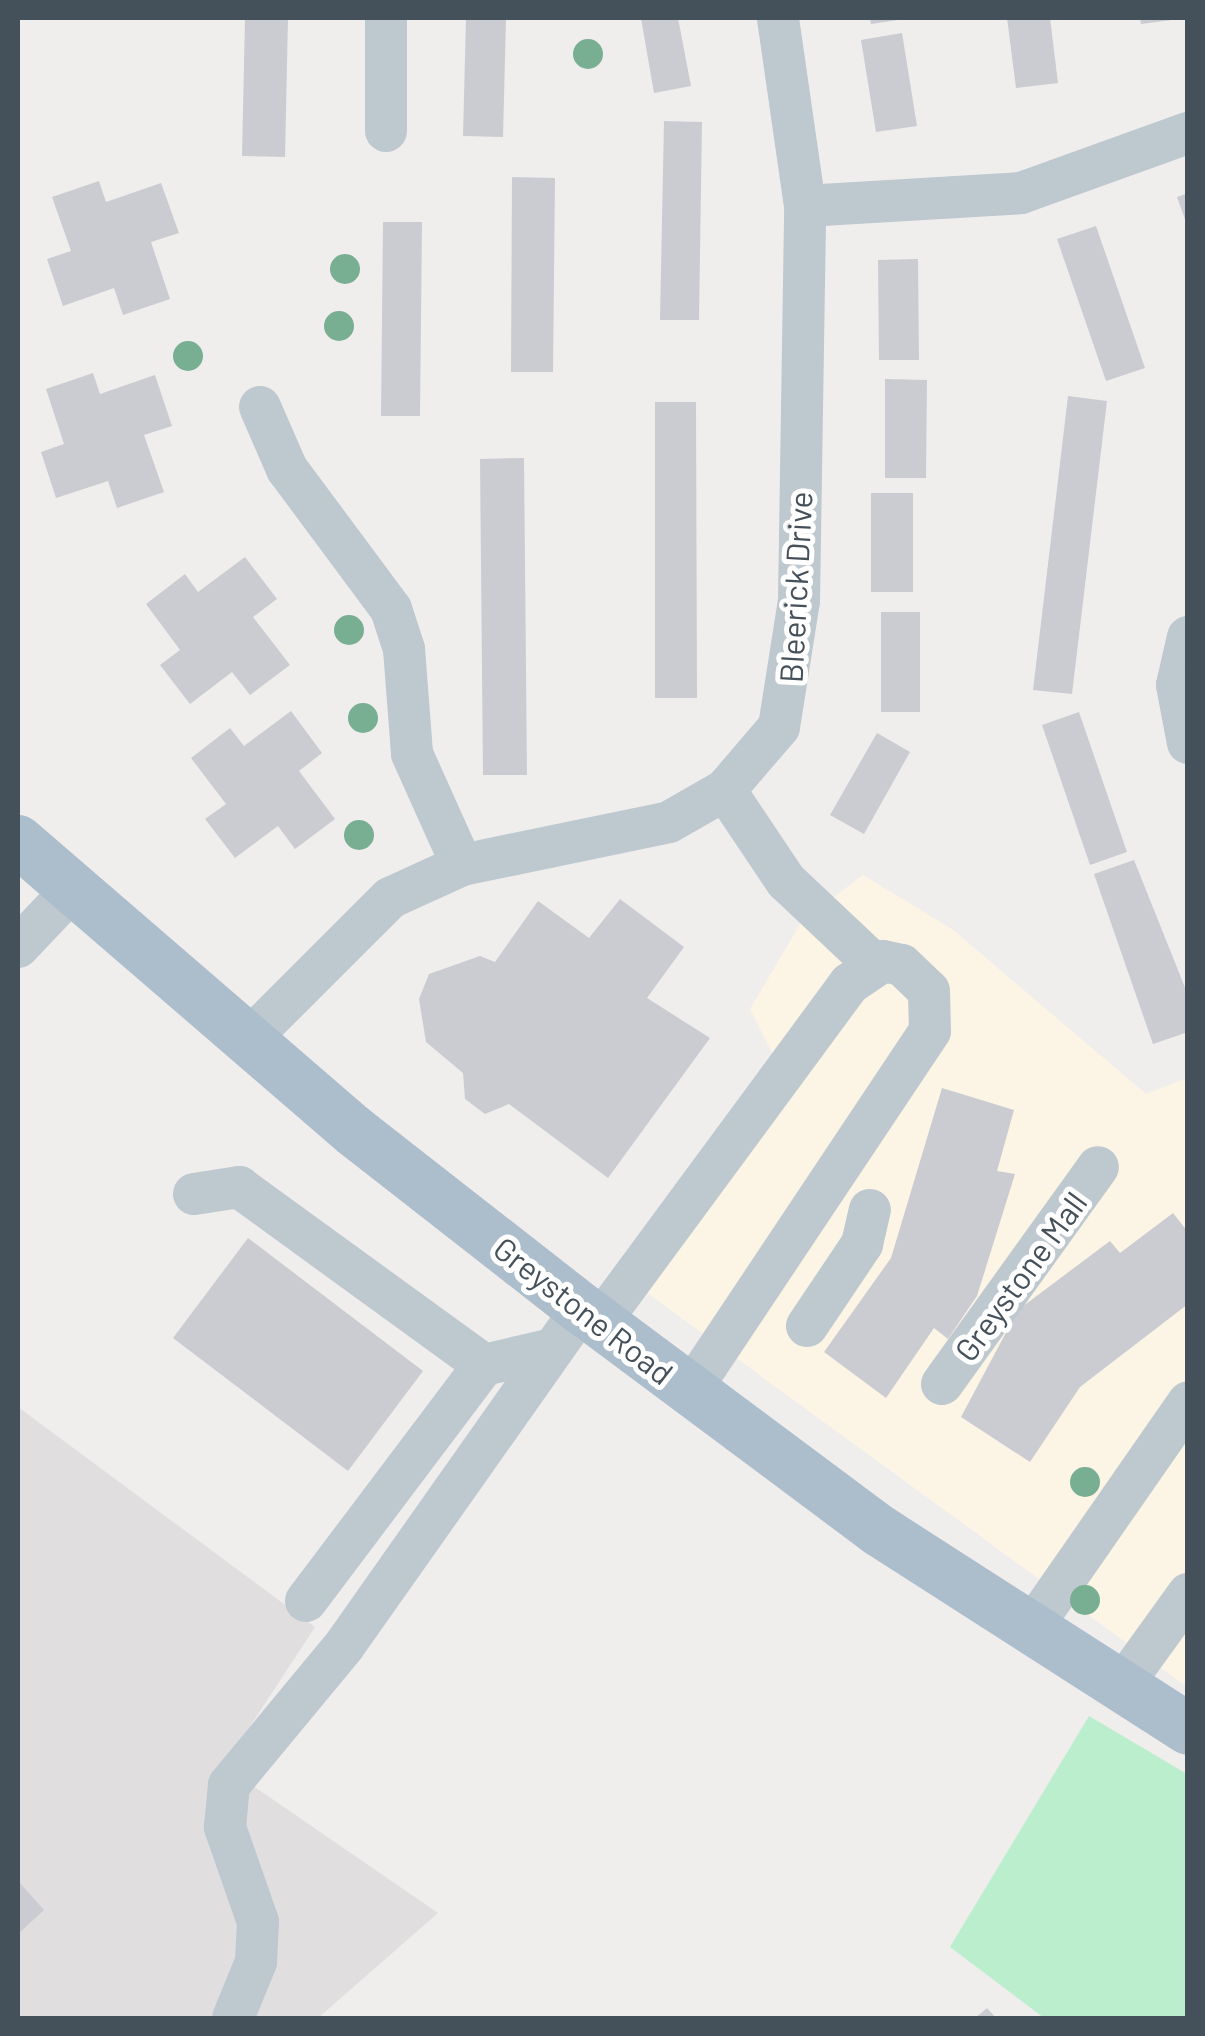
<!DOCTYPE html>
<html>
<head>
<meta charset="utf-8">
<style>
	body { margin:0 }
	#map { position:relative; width:1205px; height:2036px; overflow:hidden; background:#f0eded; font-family:Barlow,sans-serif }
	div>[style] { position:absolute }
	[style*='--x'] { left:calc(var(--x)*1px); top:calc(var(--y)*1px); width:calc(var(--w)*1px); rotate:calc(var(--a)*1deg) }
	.commercial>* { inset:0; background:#fcf4e5 }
	.education>* { inset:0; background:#e1dedf }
	.green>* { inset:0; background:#baeecd }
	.building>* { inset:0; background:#caccd2 }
	.minor>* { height:42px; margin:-21px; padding:0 21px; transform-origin:21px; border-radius:21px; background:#bdc8cf }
	.major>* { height:52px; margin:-26px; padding:0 26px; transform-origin:26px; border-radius:26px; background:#acbdcc }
	.trees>* { width:30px; height:30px; margin:-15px; border-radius:50%; background:#78ae91 }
	span { translate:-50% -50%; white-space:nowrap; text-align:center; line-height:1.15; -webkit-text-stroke:10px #fff; paint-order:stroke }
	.street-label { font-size:32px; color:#45515a }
	.frame { position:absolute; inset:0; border:20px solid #45515a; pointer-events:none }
</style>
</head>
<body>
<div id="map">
	<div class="commercial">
		<i style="clip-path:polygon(863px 875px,952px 929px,1146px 1094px,1187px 1078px,1187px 1687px,621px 1274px,778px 1065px,750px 1009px,802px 921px)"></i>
	</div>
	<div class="education">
		<i style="clip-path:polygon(18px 1407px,315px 1627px,224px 1766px,438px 1913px,318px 2018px,18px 2018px)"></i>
	</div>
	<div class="green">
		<i style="clip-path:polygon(1089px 1716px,1187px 1774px,1187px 2018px,1044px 2018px,950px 1947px)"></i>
	</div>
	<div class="building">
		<i style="clip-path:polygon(245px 18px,288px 18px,285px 157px,242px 156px)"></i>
		<i style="clip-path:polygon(466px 18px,506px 18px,503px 137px,463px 136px)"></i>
		<i style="clip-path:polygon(641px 18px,678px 18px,691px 86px,654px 93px)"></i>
		<i style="clip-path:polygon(870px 18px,898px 18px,898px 20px,871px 24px)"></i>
		<i style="clip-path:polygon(1007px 18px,1050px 18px,1058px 83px,1016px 88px)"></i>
		<i style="clip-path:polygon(1140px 18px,1172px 18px,1172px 20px,1141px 24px)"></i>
		<i style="clip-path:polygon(902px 33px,917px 126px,876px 132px,861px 40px)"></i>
		<i style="clip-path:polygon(664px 121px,702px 122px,699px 320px,660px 320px)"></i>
		<i style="clip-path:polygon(512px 177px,555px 178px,553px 372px,511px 372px)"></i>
		<i style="clip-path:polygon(99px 181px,106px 202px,161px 183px,179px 233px,151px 242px,170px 299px,123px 315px,114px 288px,63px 306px,47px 259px,71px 251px,52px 197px)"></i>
		<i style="clip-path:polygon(1188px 193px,1188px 225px,1187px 225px,1177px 197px)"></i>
		<i style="clip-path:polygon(383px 222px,422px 222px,420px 416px,381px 416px)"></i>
		<i style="clip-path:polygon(1096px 226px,1145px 368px,1106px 381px,1057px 239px)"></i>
		<i style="clip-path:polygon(918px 259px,919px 360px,879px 360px,878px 260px)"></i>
		<i style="clip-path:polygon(93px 373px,100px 394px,155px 375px,172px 426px,144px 435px,164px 492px,117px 508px,108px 481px,56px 498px,41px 452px,64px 444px,46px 389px)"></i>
		<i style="clip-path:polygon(885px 379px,927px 380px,926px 478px,885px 478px)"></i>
		<i style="clip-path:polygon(1068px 396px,1107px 401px,1072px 694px,1033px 690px)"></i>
		<i style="clip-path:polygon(655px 402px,696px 402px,697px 698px,655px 698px)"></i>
		<i style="clip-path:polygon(524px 458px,527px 775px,483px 775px,480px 459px)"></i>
		<i style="clip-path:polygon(871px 493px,913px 493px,913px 592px,871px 592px)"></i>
		<i style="clip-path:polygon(245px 557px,277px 599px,253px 617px,290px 665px,250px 695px,232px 672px,190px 704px,160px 665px,180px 650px,146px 604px,185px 574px,198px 592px)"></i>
		<i style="clip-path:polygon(881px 612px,920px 612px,920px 712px,881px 712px)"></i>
		<i style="clip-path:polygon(291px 711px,322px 753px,299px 771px,335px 819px,295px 849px,278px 826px,235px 858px,205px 819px,226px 804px,191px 758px,230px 728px,244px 746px)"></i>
		<i style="clip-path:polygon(1079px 712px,1127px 852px,1090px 865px,1042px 725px)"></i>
		<i style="clip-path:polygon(877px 733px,910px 752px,864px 834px,830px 815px)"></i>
		<i style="clip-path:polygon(1134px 860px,1188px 995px,1188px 1032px,1153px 1044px,1094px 874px)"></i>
		<i style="clip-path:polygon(620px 899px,684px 947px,647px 998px,710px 1038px,608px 1178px,509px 1104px,485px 1114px,465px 1099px,463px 1073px,426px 1042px,419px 999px,429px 974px,480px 956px,495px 962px,538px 901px,589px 938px)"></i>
		<i style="clip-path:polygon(942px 1088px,1014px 1110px,997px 1171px,1015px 1174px,977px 1296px,948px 1339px,934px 1328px,886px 1398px,824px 1352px,891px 1258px)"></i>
		<i style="clip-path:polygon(1173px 1213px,1188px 1232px,1188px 1304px,1080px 1387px,1030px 1462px,961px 1417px,1018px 1310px,1110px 1241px,1120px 1253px)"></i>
		<i style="clip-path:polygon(248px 1238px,423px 1371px,348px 1471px,173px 1338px)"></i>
		<i style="clip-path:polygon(18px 1881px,44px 1910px,18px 1934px)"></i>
		<i style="clip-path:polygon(987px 2008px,996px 2018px,975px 2018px)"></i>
	</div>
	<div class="minor">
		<i style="--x:386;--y:18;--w:113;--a:90"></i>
		<i style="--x:805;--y:206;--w:216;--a:-3.4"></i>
		<i style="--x:1021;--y:193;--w:177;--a:-19.8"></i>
		<i style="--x:260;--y:407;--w:68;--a:66.5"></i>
		<i style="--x:287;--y:469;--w:174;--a:53.4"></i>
		<i style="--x:391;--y:609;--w:42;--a:72"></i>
		<i style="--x:404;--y:649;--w:105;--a:85.6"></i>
		<i style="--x:412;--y:754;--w:122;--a:65.8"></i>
		<i style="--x:1188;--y:637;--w:49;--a:102.9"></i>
		<i style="--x:1177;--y:685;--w:59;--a:79.3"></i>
		<i style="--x:725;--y:790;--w:110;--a:56.2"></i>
		<i style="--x:786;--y:881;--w:121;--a:43.3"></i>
		<i style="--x:18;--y:947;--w:80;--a:-46.5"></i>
		<i style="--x:248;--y:1040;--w:201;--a:-45"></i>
		<i style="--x:390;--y:898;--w:79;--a:-24.6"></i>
		<i style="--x:462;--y:865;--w:211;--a:-11.7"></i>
		<i style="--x:669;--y:822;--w:64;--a:-29.7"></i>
		<i style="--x:725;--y:790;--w:83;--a:-49.4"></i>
		<i style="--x:779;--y:727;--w:128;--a:-81"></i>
		<i style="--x:799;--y:601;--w:395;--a:-89.1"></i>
		<i style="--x:805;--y:206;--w:190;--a:-98.2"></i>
		<i style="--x:194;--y:1194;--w:46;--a:-8.8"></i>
		<i style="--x:239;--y:1187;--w:303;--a:36"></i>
		<i style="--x:600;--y:1322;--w:420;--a:-53.6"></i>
		<i style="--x:849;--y:984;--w:41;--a:-34.1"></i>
		<i style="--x:883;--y:961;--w:19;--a:12"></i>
		<i style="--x:902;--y:965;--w:37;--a:44"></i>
		<i style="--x:929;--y:991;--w:40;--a:88.6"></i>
		<i style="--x:930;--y:1031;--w:433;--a:123.7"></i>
		<i style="--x:807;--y:1326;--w:99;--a:-56.1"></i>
		<i style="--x:862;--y:1244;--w:35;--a:-77"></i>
		<i style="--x:942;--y:1384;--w:267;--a:-54.3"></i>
		<i style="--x:306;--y:1601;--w:296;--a:-53"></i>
		<i style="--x:484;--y:1365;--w:71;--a:-13.1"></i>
		<i style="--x:1030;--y:1630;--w:277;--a:-55.2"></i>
		<i style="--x:1121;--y:1687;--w:115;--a:-54.2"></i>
		<i style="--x:233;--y:2018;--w:61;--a:-67.7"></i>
		<i style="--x:256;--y:1962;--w:40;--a:-87.1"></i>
		<i style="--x:258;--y:1922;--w:101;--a:-109.2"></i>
		<i style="--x:225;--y:1827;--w:42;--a:-84.6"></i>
		<i style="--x:229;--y:1785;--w:180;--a:-50.4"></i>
		<i style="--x:344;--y:1646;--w:413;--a:-54.8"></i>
	</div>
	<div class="major">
		<i style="--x:18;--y:841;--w:444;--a:40.8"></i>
		<i style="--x:354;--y:1131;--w:289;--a:38"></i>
		<i style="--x:582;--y:1309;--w:372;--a:36.7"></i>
		<i style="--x:880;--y:1531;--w:366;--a:32.7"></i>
	</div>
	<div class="trees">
		<i style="left:588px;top:54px"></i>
		<i style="left:345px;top:269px"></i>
		<i style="left:339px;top:326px"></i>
		<i style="left:188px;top:356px"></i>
		<i style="left:349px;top:630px"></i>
		<i style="left:363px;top:718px"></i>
		<i style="left:359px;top:835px"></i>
		<i style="left:1085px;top:1482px"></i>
		<i style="left:1085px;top:1600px"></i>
	</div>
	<div class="street-label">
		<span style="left:795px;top:587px;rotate:-87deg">Bleerick Drive</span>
		<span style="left:1020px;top:1276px;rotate:-54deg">Greystone Mall</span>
		<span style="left:584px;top:1310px;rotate:38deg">Greystone Road</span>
	</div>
	<div class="frame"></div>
</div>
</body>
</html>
